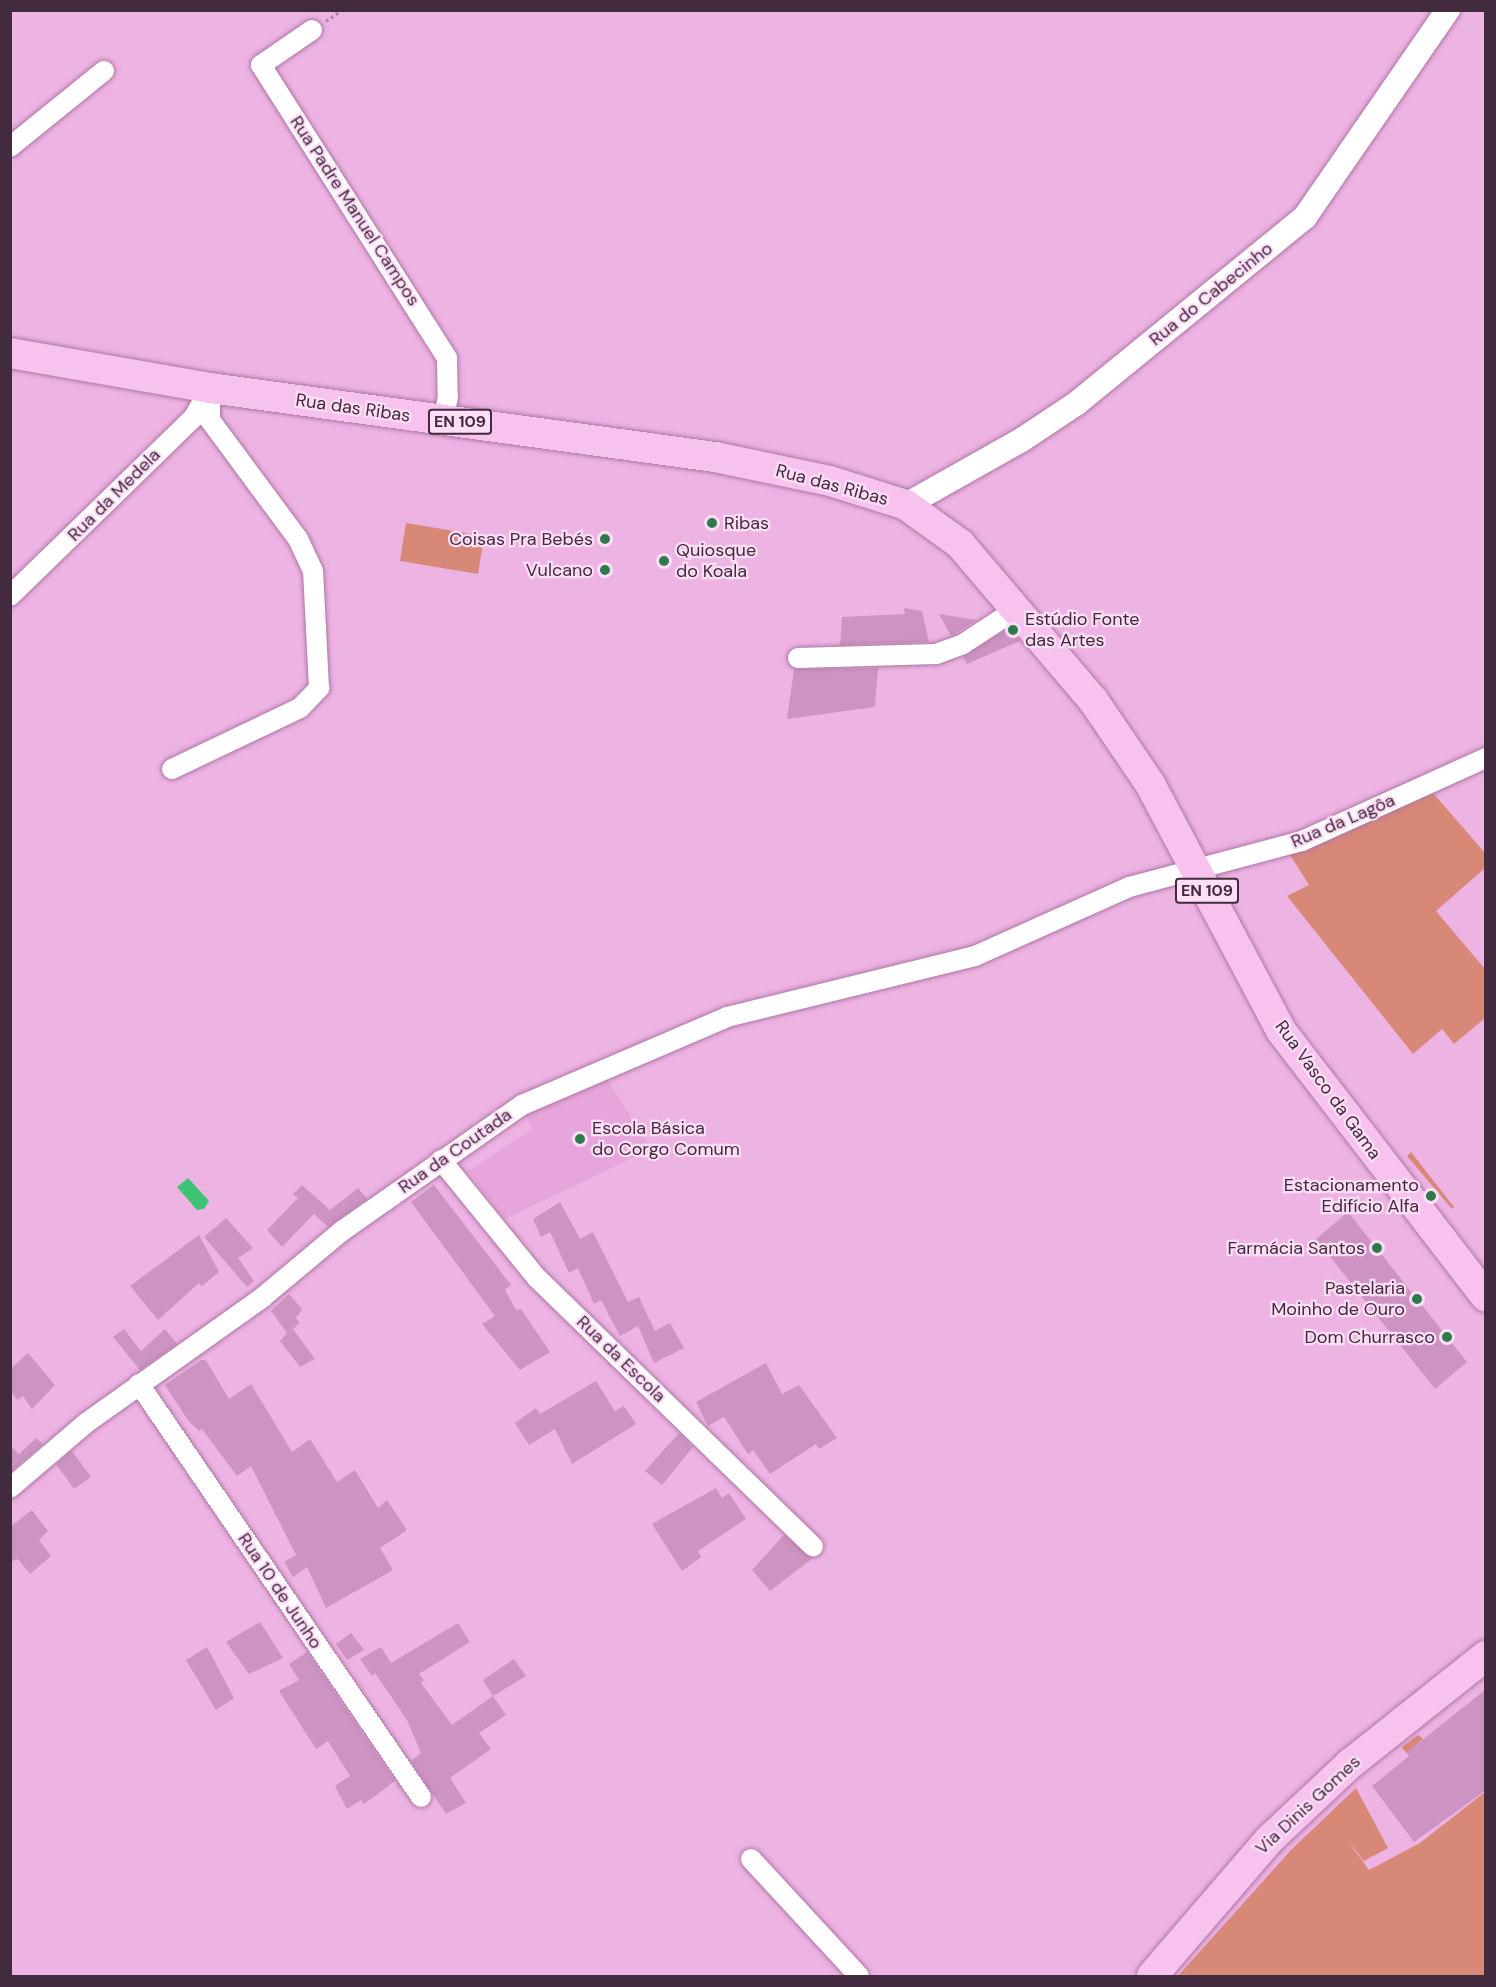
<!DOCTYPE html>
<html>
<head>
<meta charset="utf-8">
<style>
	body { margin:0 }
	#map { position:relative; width:1496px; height:1987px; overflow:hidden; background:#edb3e3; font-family:"DM Sans",sans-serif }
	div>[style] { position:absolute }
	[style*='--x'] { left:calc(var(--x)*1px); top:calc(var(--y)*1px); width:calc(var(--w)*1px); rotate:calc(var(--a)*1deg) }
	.built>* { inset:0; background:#e7a6db }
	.green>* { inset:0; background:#d78877 }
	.water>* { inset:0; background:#3dc373 }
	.building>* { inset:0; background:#cd94c3 }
	.path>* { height:3px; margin-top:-1.5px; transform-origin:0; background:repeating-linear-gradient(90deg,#b082a8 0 3px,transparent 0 6px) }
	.roads { filter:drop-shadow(0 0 2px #ae77a4) drop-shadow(0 0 2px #ae77a4) }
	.minor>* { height:20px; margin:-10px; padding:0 10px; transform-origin:10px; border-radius:10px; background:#fff }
	.tertiary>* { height:24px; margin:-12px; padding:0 12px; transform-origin:12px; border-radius:12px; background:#fff }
	.primary>* { height:30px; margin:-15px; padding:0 15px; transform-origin:15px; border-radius:15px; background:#f7c2ee }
	.dots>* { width:16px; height:16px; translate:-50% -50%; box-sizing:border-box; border:3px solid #fddef7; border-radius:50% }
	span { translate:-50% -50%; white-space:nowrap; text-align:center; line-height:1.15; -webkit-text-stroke:4.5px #fddef7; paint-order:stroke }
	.shield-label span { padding:2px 4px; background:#fddef7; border:2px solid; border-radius:4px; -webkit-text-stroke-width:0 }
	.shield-label { font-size:16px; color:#432b3f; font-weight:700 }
	.street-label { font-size:18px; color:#432b3f }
	.poi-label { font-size:18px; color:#432b3f }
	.left { translate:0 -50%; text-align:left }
	.right { translate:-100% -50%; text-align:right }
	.frame { position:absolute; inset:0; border:12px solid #432b3f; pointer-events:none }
</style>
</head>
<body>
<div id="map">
	<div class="built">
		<i style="clip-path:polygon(607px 1079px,651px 1149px,505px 1219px,468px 1171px,532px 1129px,525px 1113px)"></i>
	</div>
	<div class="green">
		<i style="clip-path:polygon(406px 523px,484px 536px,478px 574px,400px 561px)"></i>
		<i style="clip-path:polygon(1433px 793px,1485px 853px,1485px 868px,1436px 911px,1485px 969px,1485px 1018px,1454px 1044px,1442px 1029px,1413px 1054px,1287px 896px,1309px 885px,1290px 855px)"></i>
		<i style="clip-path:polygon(1411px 1152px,1454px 1207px,1452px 1209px,1407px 1156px)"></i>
		<i style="clip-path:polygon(1418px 1735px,1423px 1739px,1406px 1753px,1402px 1747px)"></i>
		<i style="clip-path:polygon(1356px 1788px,1388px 1848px,1364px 1861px,1346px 1838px,1369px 1870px,1420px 1843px,1485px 1792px,1485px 1976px,1178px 1976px,1291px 1850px)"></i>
	</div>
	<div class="water">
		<i style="clip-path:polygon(188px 1178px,209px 1201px,204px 1209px,197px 1210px,177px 1187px)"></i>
	</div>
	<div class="building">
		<i style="clip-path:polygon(904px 608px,922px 611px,929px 642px,840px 645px,842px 617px,905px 614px)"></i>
		<i style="clip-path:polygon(939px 614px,977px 620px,951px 636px)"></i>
		<i style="clip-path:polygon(1009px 628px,1020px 641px,967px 664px,963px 657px)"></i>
		<i style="clip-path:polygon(878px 668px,875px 707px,787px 719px,794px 669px)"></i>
		<i style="clip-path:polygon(302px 1185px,330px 1210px,358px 1188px,367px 1199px,328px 1227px,314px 1214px,282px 1247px,267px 1230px,298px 1198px,293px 1194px)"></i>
		<i style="clip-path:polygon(434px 1185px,511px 1285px,505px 1290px,516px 1310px,521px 1309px,550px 1352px,520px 1370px,482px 1324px,495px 1316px,411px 1202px)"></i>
		<i style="clip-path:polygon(560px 1202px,580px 1239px,593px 1232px,628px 1302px,639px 1297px,655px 1331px,670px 1323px,684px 1348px,654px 1363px,638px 1326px,620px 1336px,601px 1300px,594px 1304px,578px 1268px,569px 1273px,550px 1232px,541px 1237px,533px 1219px)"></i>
		<i style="clip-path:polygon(1348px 1212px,1467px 1362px,1435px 1389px,1316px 1239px)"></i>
		<i style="clip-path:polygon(226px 1218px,253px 1248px,238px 1258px,254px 1281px,247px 1287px,204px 1237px)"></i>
		<i style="clip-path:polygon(199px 1235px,219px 1272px,202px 1286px,199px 1283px,158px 1320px,130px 1286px)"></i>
		<i style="clip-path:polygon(289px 1294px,302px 1309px,296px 1318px,300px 1323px,293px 1329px,315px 1359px,300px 1367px,280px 1341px,287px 1333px,271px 1311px)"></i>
		<i style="clip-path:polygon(124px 1329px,141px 1351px,165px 1329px,177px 1344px,140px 1370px,113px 1337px)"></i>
		<i style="clip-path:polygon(28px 1353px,55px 1385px,32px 1409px,23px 1396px,18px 1400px,10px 1391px,10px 1369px)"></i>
		<i style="clip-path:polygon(201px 1360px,206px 1360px,229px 1399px,251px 1384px,292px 1452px,310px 1439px,337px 1482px,355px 1470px,378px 1508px,387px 1500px,407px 1530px,380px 1548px,393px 1570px,326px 1608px,307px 1567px,293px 1577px,284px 1562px,296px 1555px,251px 1466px,237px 1476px,202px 1429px,199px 1431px,188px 1420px,165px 1385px)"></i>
		<i style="clip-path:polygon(766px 1363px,782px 1394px,799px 1385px,837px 1438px,819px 1449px,816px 1444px,770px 1474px,753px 1450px,748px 1454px,724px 1417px,708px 1426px,696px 1402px)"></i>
		<i style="clip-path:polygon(596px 1381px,615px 1411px,624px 1406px,636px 1424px,572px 1464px,555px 1429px,529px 1445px,515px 1423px,536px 1408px,540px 1414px)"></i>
		<i style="clip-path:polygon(679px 1433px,693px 1447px,662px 1485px,645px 1471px)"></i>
		<i style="clip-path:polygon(36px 1438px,43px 1444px,10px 1472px,10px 1445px,19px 1454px)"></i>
		<i style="clip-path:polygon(72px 1451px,91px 1477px,74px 1489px,56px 1464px)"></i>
		<i style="clip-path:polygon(716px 1488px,722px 1498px,729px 1493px,746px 1519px,698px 1551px,701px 1557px,682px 1571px,652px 1524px)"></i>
		<i style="clip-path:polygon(32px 1510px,48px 1531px,39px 1540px,51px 1556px,30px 1574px,18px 1559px,10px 1562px,10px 1527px)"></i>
		<i style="clip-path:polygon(784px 1535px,813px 1558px,770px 1591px,752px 1570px)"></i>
		<i style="clip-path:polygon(260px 1622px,283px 1658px,249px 1674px,226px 1642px)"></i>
		<i style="clip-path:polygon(458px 1623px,470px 1642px,419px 1674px,424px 1680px,421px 1683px,452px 1725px,493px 1696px,506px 1715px,479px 1733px,491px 1749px,450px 1778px,466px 1803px,446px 1814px,411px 1761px,421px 1753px,407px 1720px,375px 1673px,372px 1676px,360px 1659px,381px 1647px,391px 1663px)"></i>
		<i style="clip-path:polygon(351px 1633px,364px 1650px,347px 1660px,336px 1644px)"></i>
		<i style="clip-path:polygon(207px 1647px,234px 1698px,216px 1710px,186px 1660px)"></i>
		<i style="clip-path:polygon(307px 1652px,395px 1781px,364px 1804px,361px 1800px,347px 1809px,335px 1786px,350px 1776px,328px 1741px,316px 1749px,279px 1691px,299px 1680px,289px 1664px)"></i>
		<i style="clip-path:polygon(514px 1659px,526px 1676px,493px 1696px,483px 1680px)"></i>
		<i style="clip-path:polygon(1485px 1690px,1485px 1791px,1414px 1842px,1372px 1786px,1409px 1756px,1406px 1753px)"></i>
	</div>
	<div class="path">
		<i style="--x:326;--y:21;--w:19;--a:-35"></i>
	</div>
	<div class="roads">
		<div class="minor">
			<i style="--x:312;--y:30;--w:62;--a:145.5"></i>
			<i style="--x:261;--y:65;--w:347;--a:57.6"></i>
			<i style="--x:447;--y:358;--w:39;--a:89"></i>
			<i style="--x:448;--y:397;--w:24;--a:102"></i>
			<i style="--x:10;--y:147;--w:121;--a:-39"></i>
			<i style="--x:10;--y:596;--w:257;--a:-44.2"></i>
			<i style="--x:194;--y:417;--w:33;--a:-61"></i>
			<i style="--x:798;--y:658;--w:138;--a:-1.7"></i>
			<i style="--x:936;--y:654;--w:29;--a:-20"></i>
			<i style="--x:963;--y:644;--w:66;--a:-33.2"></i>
			<i style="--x:172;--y:769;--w:142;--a:-25.5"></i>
			<i style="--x:300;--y:708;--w:28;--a:-46"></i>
			<i style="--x:319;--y:688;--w:117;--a:-92.9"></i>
			<i style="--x:313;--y:571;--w:35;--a:-115"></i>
			<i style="--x:298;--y:539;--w:148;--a:-126.5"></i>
			<i style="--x:210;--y:420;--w:32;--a:-90"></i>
			<i style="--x:441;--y:1160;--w:152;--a:50.9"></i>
			<i style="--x:537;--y:1278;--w:385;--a:44.2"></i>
			<i style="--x:139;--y:1384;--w:500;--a:55.67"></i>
			<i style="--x:10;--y:1488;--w:100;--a:-40.5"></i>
			<i style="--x:86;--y:1423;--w:217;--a:-35.4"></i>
			<i style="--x:263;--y:1297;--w:103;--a:-39.9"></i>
			<i style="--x:342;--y:1231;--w:220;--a:-35"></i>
			<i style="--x:522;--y:1105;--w:223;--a:-23.2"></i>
			<i style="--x:727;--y:1017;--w:255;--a:-13.8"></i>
			<i style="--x:975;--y:956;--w:169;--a:-24.1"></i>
			<i style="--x:1129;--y:887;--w:179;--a:-14.9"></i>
			<i style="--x:1302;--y:841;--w:202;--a:-24.3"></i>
			<i style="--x:751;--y:1859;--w:159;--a:47.3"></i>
		</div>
		<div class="tertiary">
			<i style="--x:906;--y:505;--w:134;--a:-29.4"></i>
			<i style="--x:1023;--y:439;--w:65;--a:-33.7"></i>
			<i style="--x:1077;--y:403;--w:294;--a:-39.2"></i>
			<i style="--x:1305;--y:217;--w:252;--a:-55.4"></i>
		</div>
		<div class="primary">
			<i style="--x:10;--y:353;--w:203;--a:9.9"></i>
			<i style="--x:210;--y:388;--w:510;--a:7.78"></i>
			<i style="--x:715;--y:457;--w:117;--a:11.8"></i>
			<i style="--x:830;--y:481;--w:80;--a:17.5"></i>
			<i style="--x:906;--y:505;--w:67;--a:35.8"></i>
			<i style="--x:960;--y:544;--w:205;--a:49.6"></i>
			<i style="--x:1093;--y:700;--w:102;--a:55.8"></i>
			<i style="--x:1150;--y:784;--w:281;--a:62"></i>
			<i style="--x:1282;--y:1032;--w:334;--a:52.4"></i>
			<i style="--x:1152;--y:1976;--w:181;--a:-49.3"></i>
			<i style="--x:1270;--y:1839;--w:110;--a:-43.2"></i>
			<i style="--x:1350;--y:1764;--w:174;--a:-38.5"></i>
		</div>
	</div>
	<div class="dots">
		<i style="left:712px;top:523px;background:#2d7a4a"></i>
		<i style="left:605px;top:539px;background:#2d7a4a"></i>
		<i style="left:664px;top:561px;background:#2d7a4a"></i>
		<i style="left:605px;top:570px;background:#2d7a4a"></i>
		<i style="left:1013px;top:630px;background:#2d7a4a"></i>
		<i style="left:580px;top:1139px;background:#2d7a4a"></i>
		<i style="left:1431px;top:1196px;background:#2d7a4a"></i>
		<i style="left:1377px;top:1248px;background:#2d7a4a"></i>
		<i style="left:1417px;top:1299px;background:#2d7a4a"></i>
		<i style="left:1447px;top:1337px;background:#2d7a4a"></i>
	</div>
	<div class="shield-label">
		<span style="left:460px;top:422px">EN 109</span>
		<span style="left:1207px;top:891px">EN 109</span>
	</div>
	<div class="street-label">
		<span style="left:355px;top:211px;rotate:57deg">Rua Padre Manuel Campos</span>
		<span style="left:1211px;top:294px;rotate:-39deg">Rua do Cabecinho</span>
		<span style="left:353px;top:408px;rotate:8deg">Rua das Ribas</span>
		<span style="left:832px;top:485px;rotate:15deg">Rua das Ribas</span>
		<span style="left:114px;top:495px;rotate:-45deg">Rua da Medela</span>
		<span style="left:1343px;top:821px;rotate:-23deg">Rua da Lagôa</span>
		<span style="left:1328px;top:1090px;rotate:54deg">Rua Vasco da Gama</span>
		<span style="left:455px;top:1151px;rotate:-35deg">Rua da Coutada</span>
		<span style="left:621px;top:1359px;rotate:44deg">Rua da Escola</span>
		<span style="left:280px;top:1591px;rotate:56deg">Rua 10 de Junho</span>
		<span style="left:1308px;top:1805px;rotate:-43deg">Via Dinis Gomes</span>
	</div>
	<div class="poi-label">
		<span class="left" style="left:724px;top:523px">Ribas</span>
		<span class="right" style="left:593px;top:539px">Coisas Pra Bebés</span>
		<span class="left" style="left:676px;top:561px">Quiosque<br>do Koala</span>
		<span class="right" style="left:593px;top:570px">Vulcano</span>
		<span class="left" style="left:1025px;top:630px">Estúdio Fonte<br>das Artes</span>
		<span class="left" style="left:592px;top:1139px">Escola Básica<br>do Corgo Comum</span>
		<span class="right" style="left:1419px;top:1196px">Estacionamento<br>Edifício Alfa</span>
		<span class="right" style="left:1365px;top:1248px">Farmácia Santos</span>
		<span class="right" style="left:1405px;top:1299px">Pastelaria<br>Moinho de Ouro</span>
		<span class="right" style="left:1435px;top:1337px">Dom Churrasco</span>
	</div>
	<div class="frame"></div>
</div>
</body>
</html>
